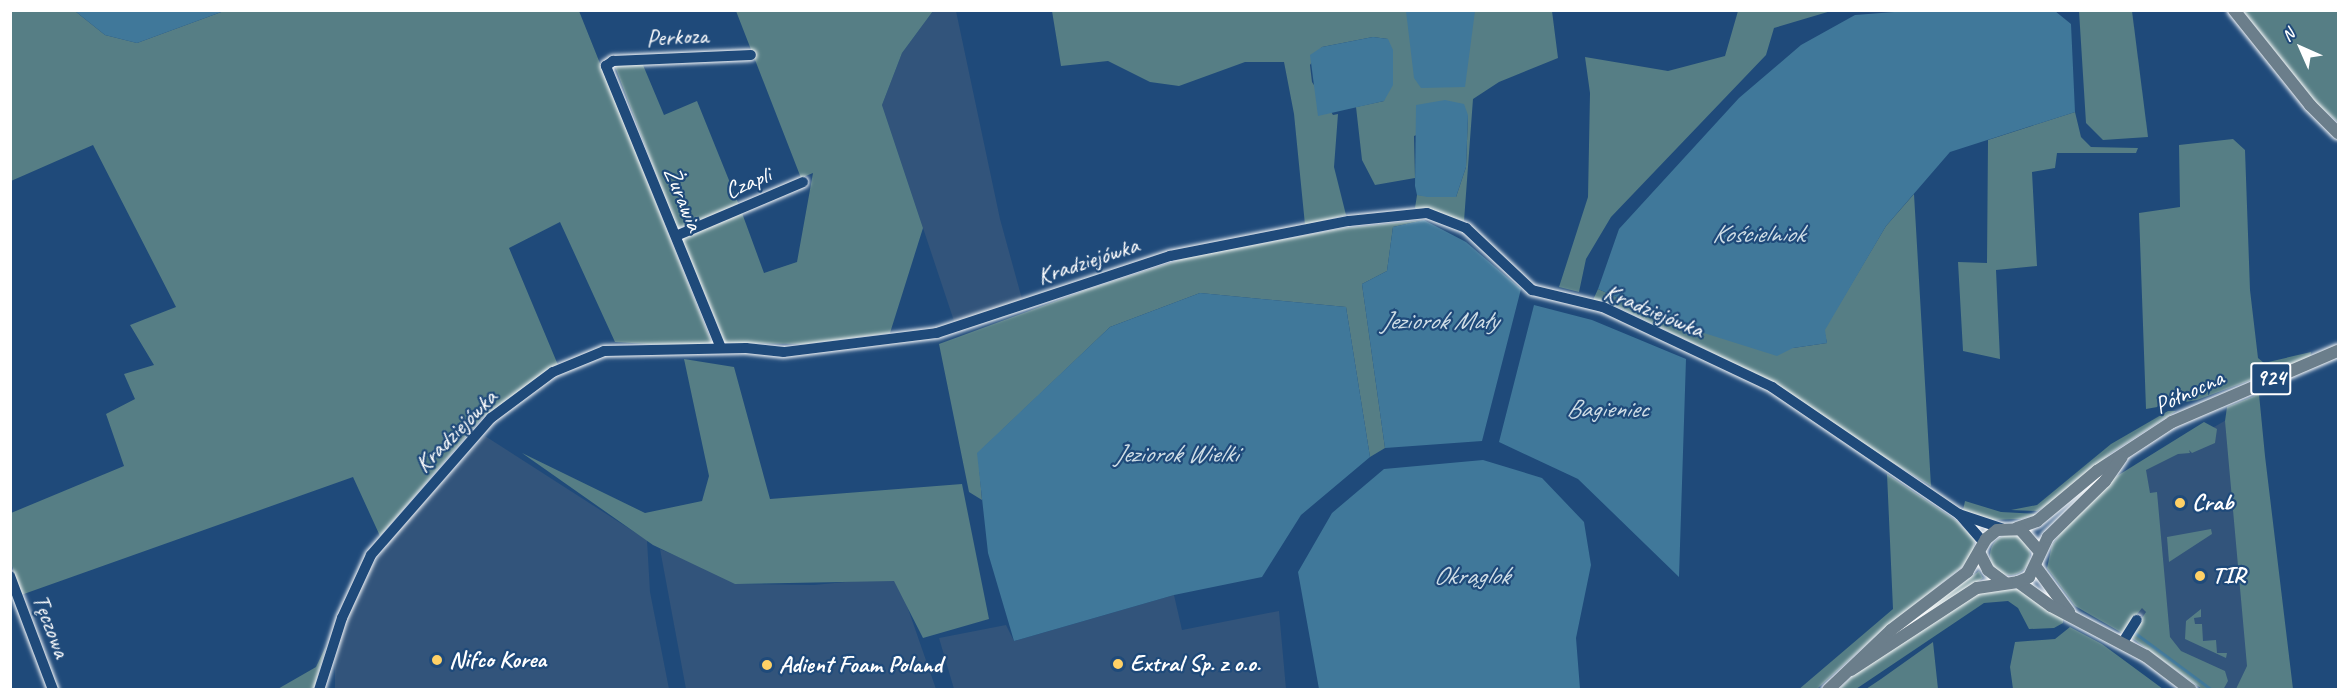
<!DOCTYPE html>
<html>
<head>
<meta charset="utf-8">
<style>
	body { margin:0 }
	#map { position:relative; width:2349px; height:700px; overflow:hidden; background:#1f4a7a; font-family:Caveat,sans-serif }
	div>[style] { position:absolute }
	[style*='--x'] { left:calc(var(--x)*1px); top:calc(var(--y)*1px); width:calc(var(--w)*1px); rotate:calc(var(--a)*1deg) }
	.built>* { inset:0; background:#32547b }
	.green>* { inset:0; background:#567e85 }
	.round { border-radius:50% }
	.water>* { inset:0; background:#40789a }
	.stream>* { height:3px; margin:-1.5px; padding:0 1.5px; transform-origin:1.5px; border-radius:1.5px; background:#40789a }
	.roads { filter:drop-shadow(0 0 2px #fff) drop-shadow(0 0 2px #fff) }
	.minor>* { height:10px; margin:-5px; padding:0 5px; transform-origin:5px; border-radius:5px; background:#1f4a7a }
	.major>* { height:12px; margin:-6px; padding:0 6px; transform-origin:6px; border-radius:6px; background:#6b7e8b }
	.dots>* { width:16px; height:16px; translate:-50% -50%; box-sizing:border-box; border:3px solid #1f4a7a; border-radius:50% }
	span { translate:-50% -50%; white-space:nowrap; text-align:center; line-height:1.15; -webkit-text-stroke:4.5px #1f4a7a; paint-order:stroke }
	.shield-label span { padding:2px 4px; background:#1f4a7a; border:2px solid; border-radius:4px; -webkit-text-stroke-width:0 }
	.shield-label { font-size:22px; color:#fff; font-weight:700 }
	.street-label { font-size:24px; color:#fff }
	.poi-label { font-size:24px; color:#fff; font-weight:700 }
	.left { translate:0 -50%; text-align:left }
	.water-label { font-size:26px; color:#cfdde6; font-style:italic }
	.frame { position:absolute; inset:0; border:12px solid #fff; pointer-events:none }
	.north { position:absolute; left:2271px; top:18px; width:60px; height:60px; -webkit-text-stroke:4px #1f4a7a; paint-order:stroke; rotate:315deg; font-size:16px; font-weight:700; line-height:24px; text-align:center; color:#fff }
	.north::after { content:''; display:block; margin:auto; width:21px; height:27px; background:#fff; clip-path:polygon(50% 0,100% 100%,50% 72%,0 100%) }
</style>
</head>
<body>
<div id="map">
	<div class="built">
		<i style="clip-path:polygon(933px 11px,956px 11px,1000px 219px,1022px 299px,956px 327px,882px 105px,902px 53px)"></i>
		<i style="clip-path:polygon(2228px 419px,2256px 689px,2219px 689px,2132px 625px,2124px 489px,2144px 467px)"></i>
		<i style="clip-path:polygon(485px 436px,647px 540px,650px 592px,669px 689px,335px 690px,335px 660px,348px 617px,372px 566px,395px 534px)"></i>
		<i style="clip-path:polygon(660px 549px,743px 584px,814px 585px,897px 577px,936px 689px,686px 689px)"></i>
		<i style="clip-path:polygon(1174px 595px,1182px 630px,1279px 611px,1286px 689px,954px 689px,939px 638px,1006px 625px,1014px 641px)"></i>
	</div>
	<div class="green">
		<i style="clip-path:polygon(10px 11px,75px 11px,105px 35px,137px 43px,224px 11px,579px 11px,714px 348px,615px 342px,560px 222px,509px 248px,558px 365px,483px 417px,380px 536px,353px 477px,21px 595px,11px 563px,11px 513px,124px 466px,106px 414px,135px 399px,124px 374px,154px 365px,130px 325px,176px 307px,93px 145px,11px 181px)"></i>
		<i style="clip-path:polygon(736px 11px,933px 11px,902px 53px,882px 105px,923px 228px,890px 333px,805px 344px,725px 343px,682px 239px,742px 213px,764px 273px,797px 262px,813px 173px,801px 178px)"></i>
		<i style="clip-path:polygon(1052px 11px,1552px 11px,1558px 58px,1499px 82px,1473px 99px,1464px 221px,1415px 208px,1417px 195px,1456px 197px,1466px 167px,1468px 115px,1414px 136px,1415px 178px,1375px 185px,1362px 160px,1356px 107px,1384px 101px,1388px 39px,1373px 37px,1322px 47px,1310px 65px,1312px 82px,1333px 115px,1338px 114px,1334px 167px,1346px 215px,1305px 225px,1294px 114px,1284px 62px,1245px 62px,1179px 86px,1150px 82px,1108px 61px,1061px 66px)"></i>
		<i style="clip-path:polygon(1738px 11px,1831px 11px,1774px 28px,1766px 55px,1611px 217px,1586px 259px,1579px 292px,1559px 287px,1588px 197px,1590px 93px,1585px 57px,1668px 71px,1725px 56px)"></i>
		<i style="clip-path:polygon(2079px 11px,2132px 11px,2148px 137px,2103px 140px,2086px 123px)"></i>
		<i style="clip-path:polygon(2243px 11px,2338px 11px,2338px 122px,2317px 104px)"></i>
		<i style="clip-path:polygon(614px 64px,643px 65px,664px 115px,697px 101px,739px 205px,677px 229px)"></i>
		<i style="clip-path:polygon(2075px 112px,2081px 137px,2091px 147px,2138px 148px,2136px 153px,2057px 153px,2055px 168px,2032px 172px,2037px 266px,1996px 270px,2000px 359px,1963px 351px,1958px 262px,1987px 263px,1988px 140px)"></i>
		<i style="clip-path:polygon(2233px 139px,2245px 150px,2250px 290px,2258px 358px,2264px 363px,2311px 352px,2310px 358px,2197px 400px,2146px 409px,2139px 213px,2180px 207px,2179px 145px)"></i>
		<i style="clip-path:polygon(1914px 194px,1931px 486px,1711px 352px,1609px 303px,1593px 300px,1598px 289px,1688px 328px,1793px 348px,1827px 343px,1824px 330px,1886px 226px)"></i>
		<i style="clip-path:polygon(1424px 220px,1393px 227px,1387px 271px,1362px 284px,1385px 448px,1370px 457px,1346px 307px,1200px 293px,1110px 327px,978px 453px,982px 500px,969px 492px,939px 344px,1086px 290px,1188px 257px,1344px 228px)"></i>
		<i style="clip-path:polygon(684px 359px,734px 367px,770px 499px,962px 484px,989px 619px,923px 638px,894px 581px,735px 584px,653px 545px,522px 453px,645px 513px,702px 501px,709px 476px)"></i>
		<i style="clip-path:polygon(2259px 394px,2265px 456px,2293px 689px,2236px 689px,2247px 666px,2225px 421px,2227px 407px)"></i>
		<i style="clip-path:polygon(2168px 411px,2176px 411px,2111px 453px,2050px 503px,2037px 511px,2011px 510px,2037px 505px,2111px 444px)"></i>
		<i style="clip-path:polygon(2204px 422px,2217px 429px,2215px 443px,2192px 453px,2189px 450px,2190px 453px,2178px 454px,2146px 470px,2150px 493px,2157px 492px,2170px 637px,2181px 651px,2225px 671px,2228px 681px,2223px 690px,2202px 689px,2132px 638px,2132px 633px,2146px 612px,2142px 608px,2122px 633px,2075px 606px,2047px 568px,2052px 545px,2069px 522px,2117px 476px)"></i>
		<i style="clip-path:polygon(1887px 474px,1957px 521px,1975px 540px,1973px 551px,1962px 567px,1883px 629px,1817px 689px,1798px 690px,1893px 609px)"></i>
		<i style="clip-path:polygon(1965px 501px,2001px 512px,2038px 514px,2021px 519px,1992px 520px,1963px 510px)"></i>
		<i style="clip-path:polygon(2211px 529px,2212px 534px,2169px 562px,2167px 537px)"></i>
		<i class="round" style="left:1990px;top:535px;width:40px;height:40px"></i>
		<i style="clip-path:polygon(1979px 571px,1983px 578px,1879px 648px,1894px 634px)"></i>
		<i style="clip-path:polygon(2024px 589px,2063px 618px,2063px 623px,2054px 628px,2029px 629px,2018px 608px,2008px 601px,1984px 603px,1856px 689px,1838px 690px,1858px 671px,1969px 599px,1985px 590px)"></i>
		<i style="clip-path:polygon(2201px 609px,2201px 617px,2194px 618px,2195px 624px,2202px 624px,2203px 641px,2216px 640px,2217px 653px,2227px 653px,2226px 658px,2185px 639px,2186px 621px)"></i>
		<i style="clip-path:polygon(2070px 627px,2102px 644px,2163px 689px,2013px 689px,2010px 667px,2015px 642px,2055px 639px)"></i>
		<i style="clip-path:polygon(1933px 642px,1938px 689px,1866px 689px,1881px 679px)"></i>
		<i style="clip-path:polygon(326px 646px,314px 689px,276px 690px,316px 667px)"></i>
	</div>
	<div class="water">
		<i style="clip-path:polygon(75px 11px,224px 11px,137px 43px,105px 35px)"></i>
		<i style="clip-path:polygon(1406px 11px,1475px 11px,1465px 87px,1421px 88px,1414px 78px)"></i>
		<i style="clip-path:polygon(1907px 11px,2055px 11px,2071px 24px,2075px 112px,1950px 152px,1886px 226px,1825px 330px,1827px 343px,1793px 348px,1777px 356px,1688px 328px,1598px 289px,1619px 229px,1739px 98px,1801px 45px,1855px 15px)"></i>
		<i style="clip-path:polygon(1373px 37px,1388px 39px,1393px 50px,1393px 85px,1384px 101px,1318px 116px,1310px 55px,1322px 47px)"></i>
		<i style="clip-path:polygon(1445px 100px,1464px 104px,1468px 115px,1466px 167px,1456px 197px,1427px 197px,1417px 195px,1415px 186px,1416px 105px)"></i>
		<i style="clip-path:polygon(1424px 220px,1466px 242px,1521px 289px,1482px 441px,1385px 448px,1362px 284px,1387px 271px,1393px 227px)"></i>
		<i style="clip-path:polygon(1200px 293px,1346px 307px,1370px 457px,1301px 515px,1262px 577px,1174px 595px,1014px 641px,988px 553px,977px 453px,1110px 327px)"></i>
		<i style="clip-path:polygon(1534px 305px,1592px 320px,1686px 359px,1679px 577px,1578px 479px,1499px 442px)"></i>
		<i style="clip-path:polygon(1483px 460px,1542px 478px,1584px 522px,1591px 565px,1576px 638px,1580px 689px,1319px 689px,1298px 572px,1332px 513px,1384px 469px)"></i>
	</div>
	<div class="stream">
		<i style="--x:2135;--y:633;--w:96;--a:36.5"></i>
	</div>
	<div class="roads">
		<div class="minor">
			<i style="--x:676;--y:236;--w:138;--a:-23"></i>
			<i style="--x:721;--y:348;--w:305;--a:-112.2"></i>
			<i style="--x:606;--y:66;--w:9;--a:-36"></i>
			<i style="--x:613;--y:61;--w:138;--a:-2.5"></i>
			<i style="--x:1959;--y:514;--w:44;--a:18.4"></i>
			<i style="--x:10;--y:576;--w:122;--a:69.3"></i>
			<i style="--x:2123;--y:642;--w:26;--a:-58"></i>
			<i style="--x:319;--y:690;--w:76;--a:-72.3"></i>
			<i style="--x:342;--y:618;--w:69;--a:-65.3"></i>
			<i style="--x:371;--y:555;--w:182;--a:-48.8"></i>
			<i style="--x:491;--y:418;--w:77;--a:-36.6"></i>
			<i style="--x:553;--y:372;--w:55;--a:-22.4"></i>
			<i style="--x:604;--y:351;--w:142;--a:-1.2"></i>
			<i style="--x:746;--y:348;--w:38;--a:6"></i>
			<i style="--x:784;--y:352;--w:154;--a:-7.1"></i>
			<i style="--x:937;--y:333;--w:245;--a:-18.3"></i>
			<i style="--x:1170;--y:256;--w:182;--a:-11.1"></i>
			<i style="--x:1349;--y:221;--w:78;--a:-5.9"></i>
			<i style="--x:1427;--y:213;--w:42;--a:21"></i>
			<i style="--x:1466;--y:228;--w:91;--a:43.2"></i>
			<i style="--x:1532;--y:290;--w:73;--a:13.5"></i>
			<i style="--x:1603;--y:307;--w:187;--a:25.3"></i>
			<i style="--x:1772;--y:387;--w:226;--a:34.2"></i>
			<i style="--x:1959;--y:514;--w:38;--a:49"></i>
		</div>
		<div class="major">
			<i style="--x:2234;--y:10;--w:122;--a:51.3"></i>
			<i style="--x:2310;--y:105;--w:40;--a:45"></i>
			<i style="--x:2017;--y:528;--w:21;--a:-19"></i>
			<i style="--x:2037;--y:521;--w:78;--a:-39.8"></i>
			<i style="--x:2097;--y:471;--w:90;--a:-33.2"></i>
			<i style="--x:2172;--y:422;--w:181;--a:-23.2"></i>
			<i style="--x:1980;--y:554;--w:18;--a:63"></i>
			<i style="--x:1988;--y:570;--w:21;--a:37"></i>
			<i style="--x:2036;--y:567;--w:56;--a:53.7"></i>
			<i style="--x:2018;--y:582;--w:41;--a:36"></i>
			<i style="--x:2051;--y:606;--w:107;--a:27.8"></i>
			<i style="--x:2146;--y:656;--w:56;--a:37.1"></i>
			<i style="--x:1851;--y:670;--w:150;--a:-33.1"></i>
			<i style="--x:1977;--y:588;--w:41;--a:-8.3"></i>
			<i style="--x:2018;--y:582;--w:12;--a:-24"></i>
			<i style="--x:2029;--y:577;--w:44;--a:-64.6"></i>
			<i style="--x:2048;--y:537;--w:80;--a:-44.5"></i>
			<i style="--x:2105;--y:481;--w:29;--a:-55"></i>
			<i style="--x:1828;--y:690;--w:87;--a:-43.6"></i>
			<i style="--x:1891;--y:630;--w:96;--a:-37.3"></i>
			<i style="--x:1967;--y:572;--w:38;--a:-60"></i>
			<i style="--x:1986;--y:539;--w:14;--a:-39"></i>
			<i style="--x:1997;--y:530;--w:23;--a:-2"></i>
			<i style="--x:2020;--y:529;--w:30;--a:49"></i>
		</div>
	</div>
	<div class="dots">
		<i style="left:2180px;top:503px;background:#ffd166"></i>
		<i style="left:2200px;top:576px;background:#ffd166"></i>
		<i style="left:437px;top:660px;background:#ffd166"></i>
		<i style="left:1118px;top:664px;background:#ffd166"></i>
		<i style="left:767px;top:665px;background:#ffd166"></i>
	</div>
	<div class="shield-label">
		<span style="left:2271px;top:379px">924</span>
	</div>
	<div class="street-label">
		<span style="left:677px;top:37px;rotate:-3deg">Perkoza</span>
		<span style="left:748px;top:183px;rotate:-23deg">Czapli</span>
		<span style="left:683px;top:199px;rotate:68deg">Żurawia</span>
		<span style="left:1088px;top:261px;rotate:-18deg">Kradziejówka</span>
		<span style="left:1654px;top:311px;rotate:23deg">Kradziejówka</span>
		<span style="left:2189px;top:392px;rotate:-25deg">Północna</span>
		<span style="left:456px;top:431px;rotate:-45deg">Kradziejówka</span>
		<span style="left:51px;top:626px;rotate:69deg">Tęczowa</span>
	</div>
	<div class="poi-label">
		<span class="left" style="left:2192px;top:503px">Crab</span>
		<span class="left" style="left:2212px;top:576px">TIR</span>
		<span class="left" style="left:449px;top:660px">Nifco Korea</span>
		<span class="left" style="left:1130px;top:664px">Extral Sp. z o.o.</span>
		<span class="left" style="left:779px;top:665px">Adient Foam Poland</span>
	</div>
	<div class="water-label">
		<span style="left:1758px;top:234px">Kościelniok</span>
		<span style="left:1439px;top:321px">Jeziorok Mały</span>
		<span style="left:1607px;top:409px">Bagieniec</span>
		<span style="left:1176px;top:454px">Jeziorok Wielki</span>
		<span style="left:1471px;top:576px">Okrąglok</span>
	</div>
	<div class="frame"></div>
	<div class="north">N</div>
</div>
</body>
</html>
